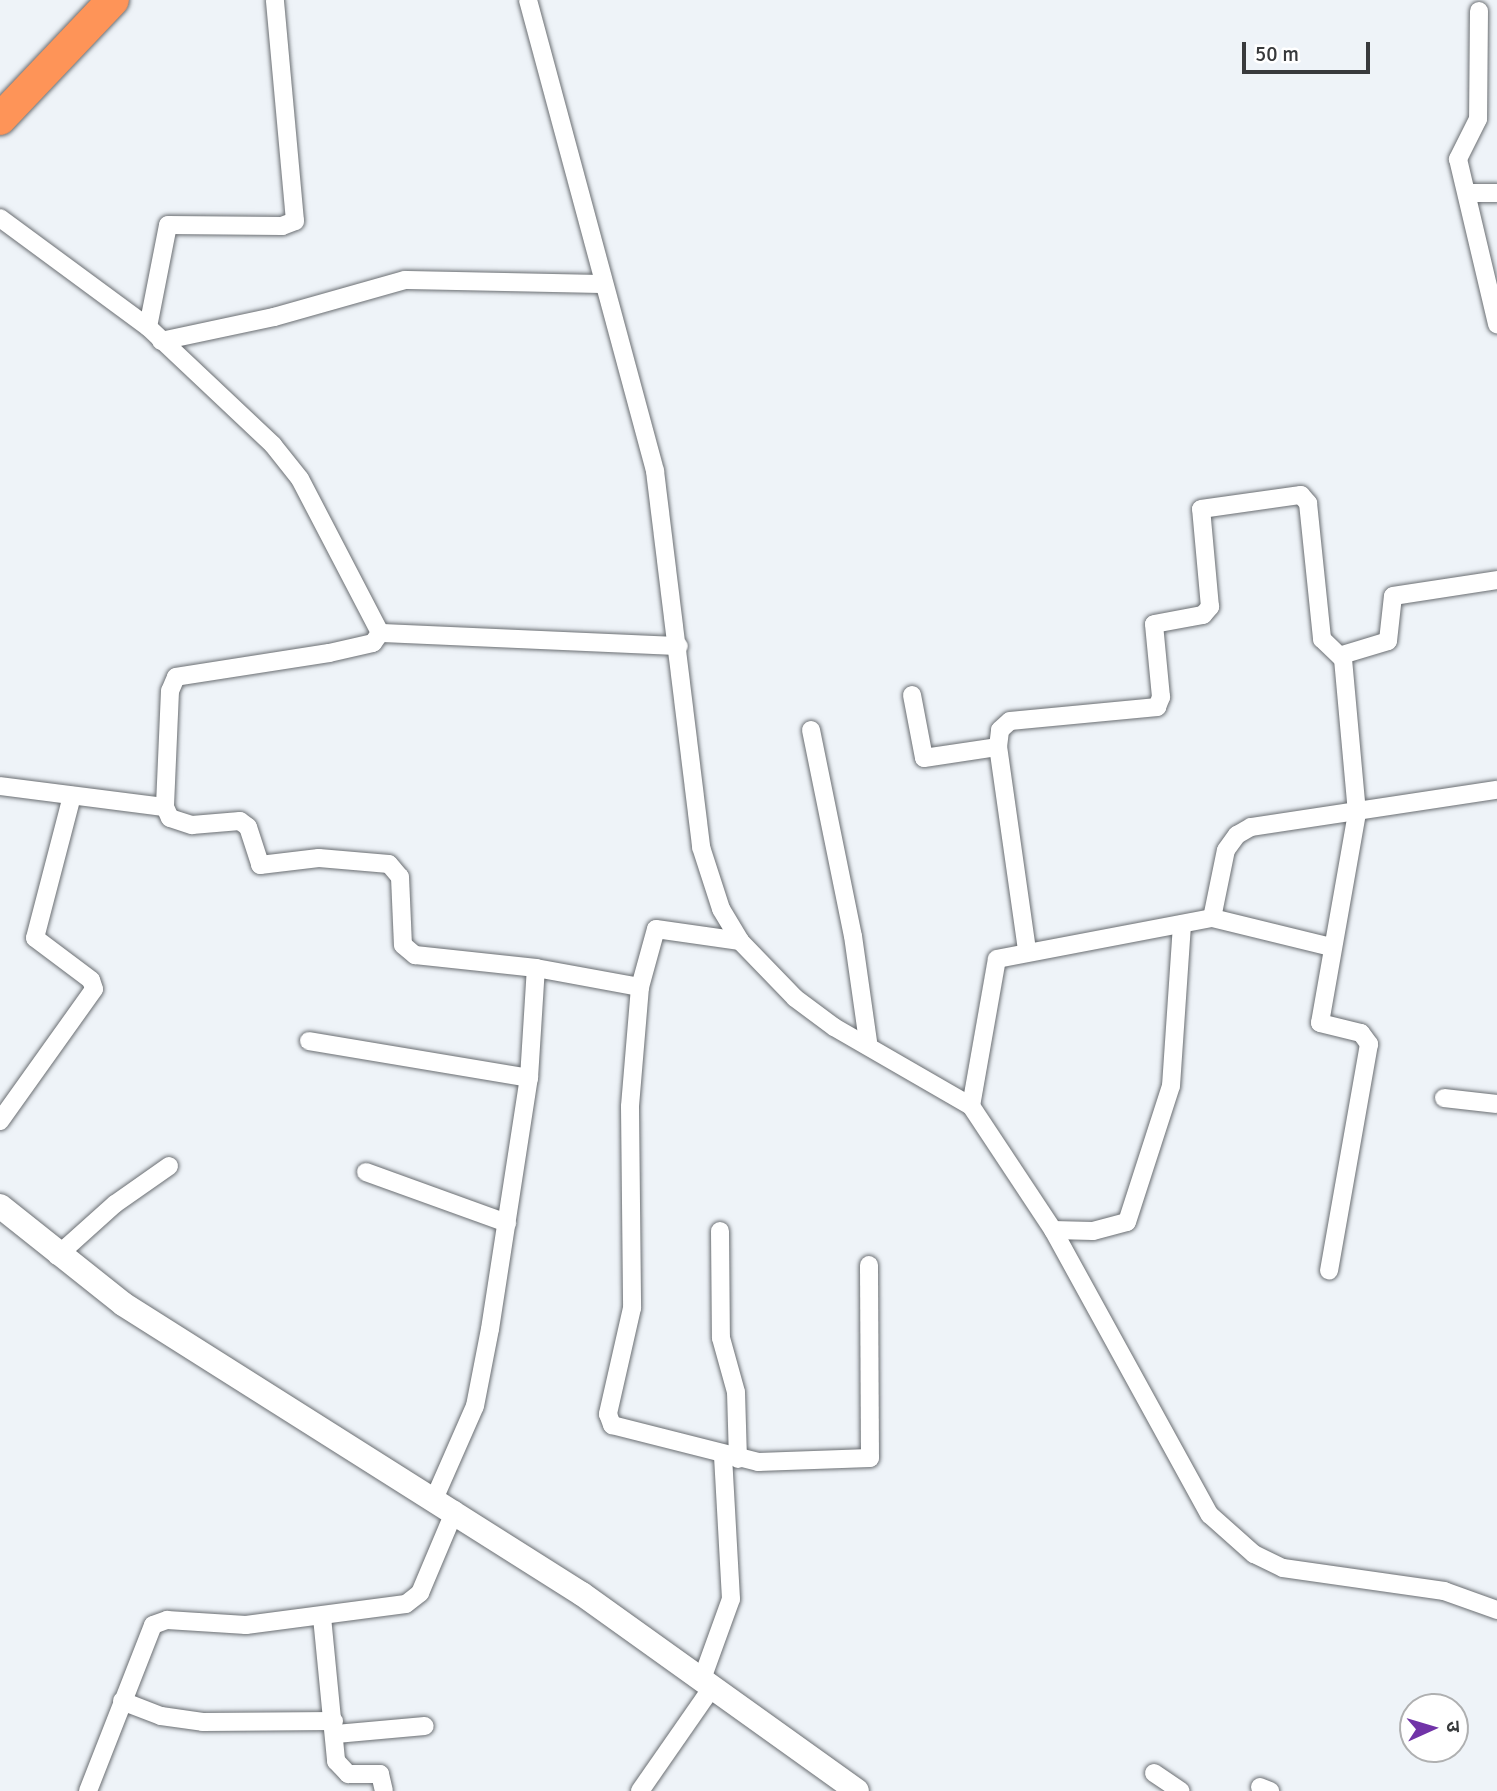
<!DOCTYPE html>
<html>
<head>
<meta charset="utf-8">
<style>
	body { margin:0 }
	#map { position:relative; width:1497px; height:1791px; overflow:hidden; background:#eef3f8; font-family:Signika,"Noto Sans Devanagari",sans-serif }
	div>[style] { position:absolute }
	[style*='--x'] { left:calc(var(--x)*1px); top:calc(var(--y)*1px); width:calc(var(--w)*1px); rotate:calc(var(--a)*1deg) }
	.roads { filter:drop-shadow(0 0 2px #6a6e72) drop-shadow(0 0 2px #6a6e72) }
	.street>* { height:18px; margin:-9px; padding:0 9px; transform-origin:9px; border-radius:9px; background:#fff }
	.secondary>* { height:24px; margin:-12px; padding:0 12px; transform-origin:12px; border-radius:12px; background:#fff }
	.highway>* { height:32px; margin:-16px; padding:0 16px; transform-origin:16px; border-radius:16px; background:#fe9458 }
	span { translate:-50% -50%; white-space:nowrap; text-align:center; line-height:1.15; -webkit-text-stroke:7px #fff; paint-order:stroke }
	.north { position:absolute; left:1399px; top:1693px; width:70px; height:70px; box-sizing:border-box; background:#fff; border:2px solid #afb0b1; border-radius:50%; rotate:86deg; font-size:19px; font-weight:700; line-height:28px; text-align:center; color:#383a3c }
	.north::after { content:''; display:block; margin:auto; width:24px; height:32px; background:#7133a8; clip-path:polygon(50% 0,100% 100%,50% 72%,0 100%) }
	.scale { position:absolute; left:1242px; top:42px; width:128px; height:32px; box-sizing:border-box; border:4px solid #383a3c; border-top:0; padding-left:9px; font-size:21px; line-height:24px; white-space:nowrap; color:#383a3c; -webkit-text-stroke:5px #fff; paint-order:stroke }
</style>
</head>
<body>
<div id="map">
	<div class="roads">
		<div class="street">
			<i style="--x:528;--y:0;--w:488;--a:74.9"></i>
			<i style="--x:655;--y:471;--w:379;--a:83"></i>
			<i style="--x:701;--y:847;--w:65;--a:72.1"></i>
			<i style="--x:721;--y:909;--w:37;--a:59"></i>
			<i style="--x:740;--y:941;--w:79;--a:46"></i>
			<i style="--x:795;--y:998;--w:49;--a:36.6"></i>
			<i style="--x:834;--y:1027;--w:158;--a:30"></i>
			<i style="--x:971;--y:1106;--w:149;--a:56.5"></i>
			<i style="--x:1053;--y:1230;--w:325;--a:61.2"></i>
			<i style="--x:1210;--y:1515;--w:59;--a:41.6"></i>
			<i style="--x:1254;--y:1554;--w:32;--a:26"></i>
			<i style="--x:1283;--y:1568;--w:163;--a:8.1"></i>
			<i style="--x:1444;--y:1591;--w:56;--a:19.7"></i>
			<i style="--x:1479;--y:11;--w:108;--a:90.5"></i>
			<i style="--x:1478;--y:119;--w:45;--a:116.6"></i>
			<i style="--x:1458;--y:159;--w:170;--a:76.7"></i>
			<i style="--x:1468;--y:193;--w:29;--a:0"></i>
			<i style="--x:0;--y:218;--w:184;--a:36.4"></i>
			<i style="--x:148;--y:327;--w:172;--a:43.3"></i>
			<i style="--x:273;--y:445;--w:43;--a:51.5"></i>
			<i style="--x:300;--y:479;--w:174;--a:62.5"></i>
			<i style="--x:380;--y:633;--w:12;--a:125"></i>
			<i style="--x:373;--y:643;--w:45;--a:167.2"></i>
			<i style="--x:329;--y:653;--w:155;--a:171.1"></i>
			<i style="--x:176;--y:677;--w:15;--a:113"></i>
			<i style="--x:170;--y:691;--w:116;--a:92.5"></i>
			<i style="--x:165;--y:807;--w:12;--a:66"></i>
			<i style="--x:170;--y:818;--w:23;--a:18"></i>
			<i style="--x:192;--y:825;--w:48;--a:-4.8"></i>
			<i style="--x:240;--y:821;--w:10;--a:37"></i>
			<i style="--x:248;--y:827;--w:40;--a:72"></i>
			<i style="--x:260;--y:865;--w:59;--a:-6.8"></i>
			<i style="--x:319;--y:858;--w:70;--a:4.9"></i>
			<i style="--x:389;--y:864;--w:17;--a:50"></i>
			<i style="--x:400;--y:877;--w:68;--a:87.5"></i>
			<i style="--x:403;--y:945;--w:16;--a:40"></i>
			<i style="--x:415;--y:955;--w:122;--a:6.1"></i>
			<i style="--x:536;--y:968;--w:106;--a:10.4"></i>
			<i style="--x:640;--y:987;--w:60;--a:-74.6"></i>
			<i style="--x:656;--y:929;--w:85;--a:8.1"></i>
			<i style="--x:148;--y:327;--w:104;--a:-78.9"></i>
			<i style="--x:168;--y:225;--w:114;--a:0.5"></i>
			<i style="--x:282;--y:226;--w:14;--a:-21"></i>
			<i style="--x:295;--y:221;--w:222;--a:-95.2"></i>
			<i style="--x:161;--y:341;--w:116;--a:-12"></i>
			<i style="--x:274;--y:317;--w:136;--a:-15.8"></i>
			<i style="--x:405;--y:280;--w:199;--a:1.2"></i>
			<i style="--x:380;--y:633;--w:299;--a:2.5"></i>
			<i style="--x:1342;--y:655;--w:48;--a:-16.9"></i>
			<i style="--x:1388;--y:641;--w:45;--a:-83.7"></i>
			<i style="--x:1393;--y:596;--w:105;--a:-8.7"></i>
			<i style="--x:912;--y:695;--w:64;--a:79.2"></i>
			<i style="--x:924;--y:758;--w:75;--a:-8.5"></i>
			<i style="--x:811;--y:730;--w:210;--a:78.5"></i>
			<i style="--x:853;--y:936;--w:107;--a:81.9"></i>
			<i style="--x:0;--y:786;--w:166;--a:7.3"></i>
			<i style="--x:1212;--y:918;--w:122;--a:13.7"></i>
			<i style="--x:1027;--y:950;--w:205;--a:-98.1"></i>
			<i style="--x:998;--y:747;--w:17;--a:-83"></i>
			<i style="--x:1000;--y:730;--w:13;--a:-42"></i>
			<i style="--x:1010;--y:721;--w:148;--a:-5.4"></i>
			<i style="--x:1157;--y:707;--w:11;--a:-68"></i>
			<i style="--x:1161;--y:697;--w:73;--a:-95.5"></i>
			<i style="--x:1154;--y:624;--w:50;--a:-10.4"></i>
			<i style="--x:1203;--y:615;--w:11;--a:-49"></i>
			<i style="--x:1210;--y:607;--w:98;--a:-95.2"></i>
			<i style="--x:1201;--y:509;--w:101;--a:-8"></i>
			<i style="--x:1301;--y:495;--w:11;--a:49"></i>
			<i style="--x:1308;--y:503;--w:137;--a:84.1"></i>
			<i style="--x:1322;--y:639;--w:29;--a:44"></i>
			<i style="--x:1343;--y:659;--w:155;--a:84.8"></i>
			<i style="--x:1357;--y:813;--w:213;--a:100"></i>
			<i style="--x:1320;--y:1023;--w:42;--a:13.7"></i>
			<i style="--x:1361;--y:1033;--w:14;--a:54"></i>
			<i style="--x:1369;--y:1044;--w:230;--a:100"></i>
			<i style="--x:640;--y:987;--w:120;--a:94.8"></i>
			<i style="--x:630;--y:1107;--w:201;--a:89.4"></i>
			<i style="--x:632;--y:1308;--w:109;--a:102.8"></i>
			<i style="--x:608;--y:1414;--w:12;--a:70"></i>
			<i style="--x:612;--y:1425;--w:151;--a:14.2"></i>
			<i style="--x:758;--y:1462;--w:112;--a:-2"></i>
			<i style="--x:870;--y:1458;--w:193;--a:-90.3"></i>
			<i style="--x:309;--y:1041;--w:223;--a:9.5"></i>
			<i style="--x:1444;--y:1098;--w:53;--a:6.5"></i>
			<i style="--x:971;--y:1106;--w:149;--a:-80"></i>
			<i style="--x:997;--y:959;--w:219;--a:-10.8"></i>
			<i style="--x:1212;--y:918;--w:69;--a:-78.4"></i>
			<i style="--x:1226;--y:850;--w:19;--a:-54"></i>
			<i style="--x:1237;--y:835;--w:16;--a:-30"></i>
			<i style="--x:1251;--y:827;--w:249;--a:-8.6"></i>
			<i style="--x:0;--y:1121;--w:162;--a:-54.5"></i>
			<i style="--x:94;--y:989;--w:9;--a:-108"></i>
			<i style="--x:91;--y:980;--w:70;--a:-143.1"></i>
			<i style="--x:35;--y:938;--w:147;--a:-75.4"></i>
			<i style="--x:366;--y:1172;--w:150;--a:19.9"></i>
			<i style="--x:1053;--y:1230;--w:40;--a:1.4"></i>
			<i style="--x:1093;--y:1231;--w:35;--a:-15"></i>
			<i style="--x:1127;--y:1222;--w:143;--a:-72.1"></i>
			<i style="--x:1171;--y:1086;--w:162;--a:-86.1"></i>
			<i style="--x:720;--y:1231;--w:107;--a:89.5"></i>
			<i style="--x:721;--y:1338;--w:56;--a:74.5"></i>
			<i style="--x:736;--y:1392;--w:67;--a:88.3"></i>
			<i style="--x:57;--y:1256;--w:78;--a:-41.9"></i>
			<i style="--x:115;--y:1204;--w:66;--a:-35.1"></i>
			<i style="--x:435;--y:1497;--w:99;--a:-66.3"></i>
			<i style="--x:475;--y:1406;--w:78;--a:-79"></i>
			<i style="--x:490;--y:1329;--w:254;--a:-81.2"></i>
			<i style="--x:529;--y:1078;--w:110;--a:-86.4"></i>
			<i style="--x:322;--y:1617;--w:145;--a:84.4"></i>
			<i style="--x:336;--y:1761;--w:18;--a:47"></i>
			<i style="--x:348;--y:1774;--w:32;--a:0"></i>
			<i style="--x:380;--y:1774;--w:17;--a:77"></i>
			<i style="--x:702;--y:1679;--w:85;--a:-70.1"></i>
			<i style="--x:731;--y:1599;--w:143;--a:-93.2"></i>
			<i style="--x:122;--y:1701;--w:42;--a:21"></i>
			<i style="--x:161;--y:1716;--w:42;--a:8.1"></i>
			<i style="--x:203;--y:1722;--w:131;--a:-0.4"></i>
			<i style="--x:336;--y:1734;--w:89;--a:-5.1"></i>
			<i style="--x:1154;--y:1773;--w:32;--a:34"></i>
			<i style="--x:1260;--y:1787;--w:11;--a:22"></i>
			<i style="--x:88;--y:1791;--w:178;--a:-68.6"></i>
			<i style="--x:153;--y:1625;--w:15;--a:-20"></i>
			<i style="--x:167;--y:1620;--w:79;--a:3.6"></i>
			<i style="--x:246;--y:1625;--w:161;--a:-7.5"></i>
			<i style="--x:406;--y:1604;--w:18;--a:-38"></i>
			<i style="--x:420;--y:1593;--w:90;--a:-67.1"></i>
			<i style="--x:640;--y:1791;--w:128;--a:-55.2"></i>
		</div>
		<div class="secondary">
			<i style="--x:0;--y:1206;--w:157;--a:38.5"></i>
			<i style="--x:123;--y:1304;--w:543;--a:32.29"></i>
			<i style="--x:582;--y:1594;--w:338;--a:35.6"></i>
		</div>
		<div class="highway">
			<i style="--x:0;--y:119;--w:164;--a:-46.5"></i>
		</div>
	</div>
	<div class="north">उ</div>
	<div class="scale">50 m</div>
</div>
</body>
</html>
